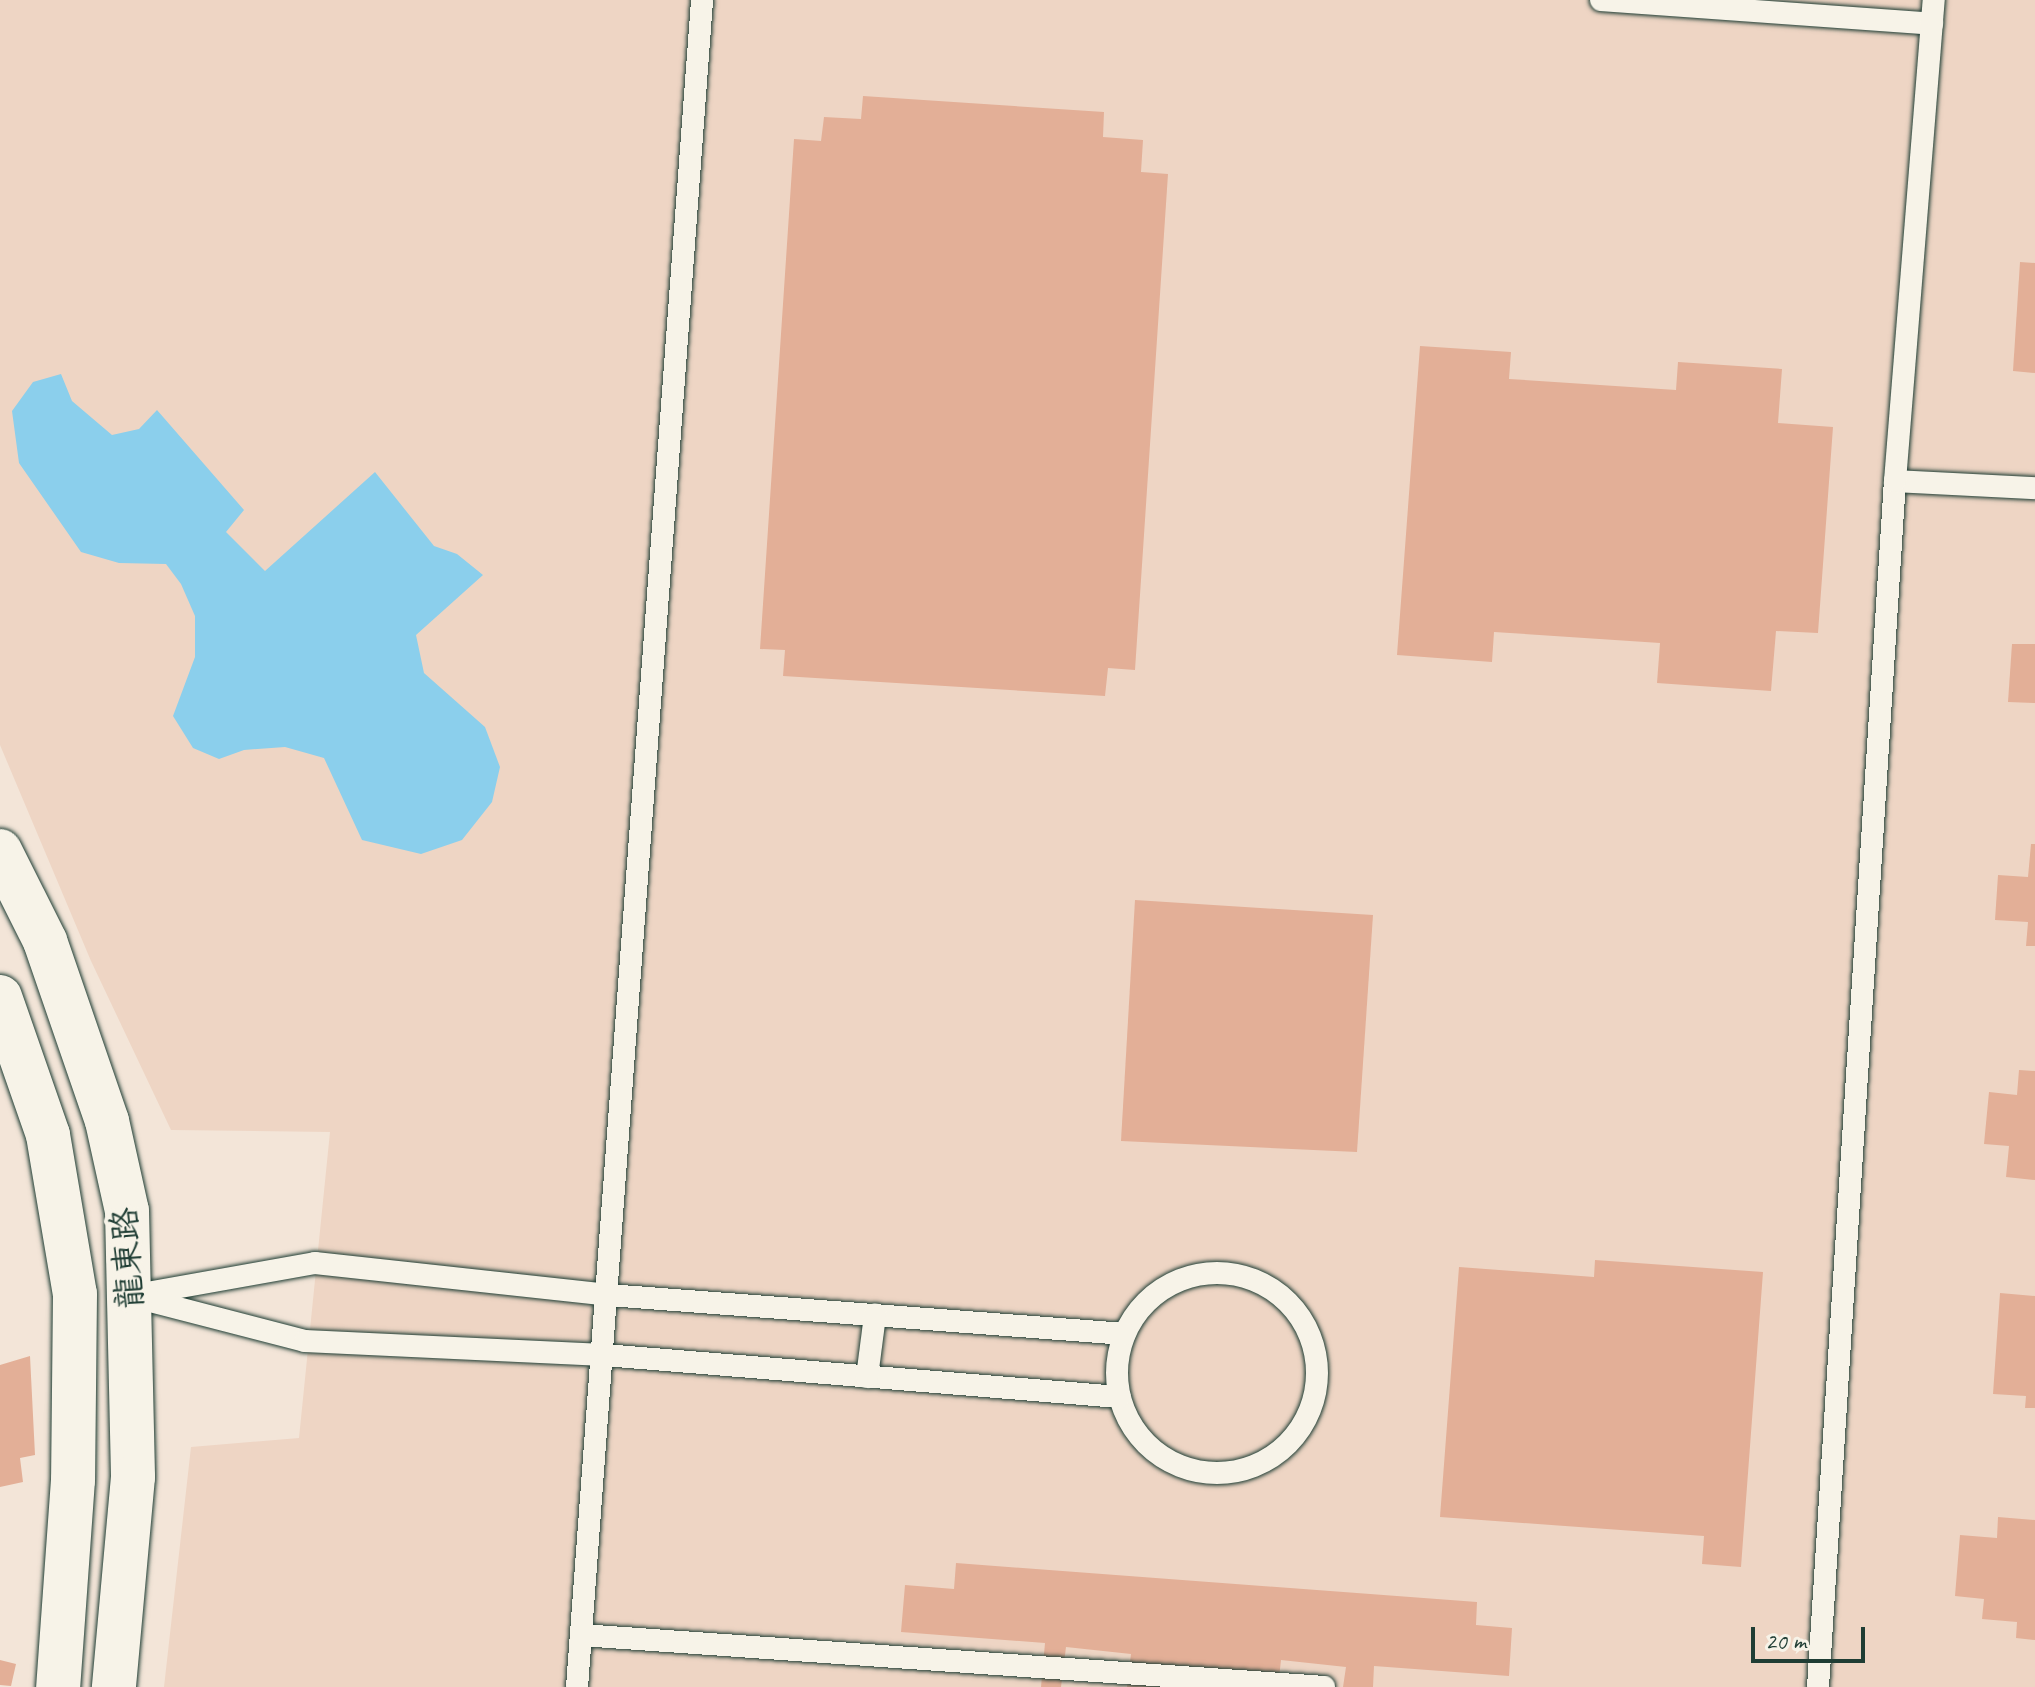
<!DOCTYPE html>
<html>
<head>
<meta charset="utf-8">
<style>
	body { margin:0 }
	#map { position:relative; width:2035px; height:1687px; overflow:hidden; background:#f3e5d8; font-family:Caveat,"LXGW WenKai TC",sans-serif }
	div>[style] { position:absolute }
	[style*='--x'] { left:calc(var(--x)*1px); top:calc(var(--y)*1px); width:calc(var(--w)*1px); rotate:calc(var(--a)*1deg) }
	.built>* { inset:0; background:#eed5c4 }
	.water>* { inset:0; background:#8bcfec }
	.building>* { inset:0; background:#e3af97 }
	.roads { filter:drop-shadow(0 0 2px #1f3d34) drop-shadow(0 0 2px #1f3d34) }
	.lane>* { height:22px; margin:-11px; padding:0 11px; transform-origin:11px; border-radius:11px; background:#f7f3e8 }
	.lane>.ring { margin:-11px; padding:0; box-sizing:content-box; background:none; border:22px solid #f7f3e8; border-radius:50% }
	.secondary>* { height:44px; margin:-22px; padding:0 22px; transform-origin:22px; border-radius:22px; background:#f7f3e8 }
	span { translate:-50% -50%; white-space:nowrap; text-align:center; line-height:1.15; -webkit-text-stroke:8px #f7f3e8; paint-order:stroke }
	.street-label { font-size:34px; color:#1f3d34 }
	.scale { position:absolute; left:1751px; top:1627px; width:114px; height:36px; box-sizing:border-box; border:4px solid #1f3d34; border-top:0; padding-left:10px; font-size:24px; line-height:28px; white-space:nowrap; color:#1f3d34; -webkit-text-stroke:6px #f7f3e8; paint-order:stroke }
</style>
</head>
<body>
<div id="map">
	<div class="built">
		<i style="clip-path:polygon(0 0,2035px 0,2035px 1687px,164px 1687px,191px 1447px,299px 1438px,330px 1132px,171px 1130px,91px 961px,0 745px)"></i>
	</div>
	<div class="water">
		<i style="clip-path:polygon(61px 374px,72px 401px,112px 435px,139px 429px,157px 410px,244px 510px,226px 532px,265px 571px,375px 472px,434px 546px,457px 554px,483px 575px,416px 635px,424px 673px,485px 727px,500px 767px,492px 802px,462px 840px,421px 854px,362px 840px,324px 758px,285px 747px,244px 750px,219px 759px,193px 748px,173px 716px,195px 657px,195px 616px,181px 584px,166px 564px,119px 563px,81px 552px,19px 463px,12px 411px,33px 382px)"></i>
	</div>
	<div class="building">
		<i style="clip-path:polygon(863px 96px,1104px 112px,1103px 137px,1143px 140px,1141px 172px,1168px 174px,1135px 670px,1108px 668px,1105px 696px,783px 676px,785px 650px,760px 649px,794px 139px,821px 141px,824px 117px,861px 119px)"></i>
		<i style="clip-path:polygon(2020px 262px,2035px 263px,2035px 373px,2013px 371px)"></i>
		<i style="clip-path:polygon(1420px 346px,1511px 352px,1509px 379px,1676px 390px,1678px 362px,1782px 369px,1778px 423px,1833px 427px,1818px 633px,1776px 631px,1771px 691px,1657px 683px,1660px 643px,1494px 632px,1492px 662px,1397px 655px)"></i>
		<i style="clip-path:polygon(2012px 644px,2035px 644px,2035px 703px,2008px 702px)"></i>
		<i style="clip-path:polygon(2031px 844px,2035px 844px,2035px 946px,2026px 946px,2028px 922px,1995px 920px,1998px 875px,2028px 877px)"></i>
		<i style="clip-path:polygon(1135px 900px,1373px 915px,1357px 1152px,1121px 1141px)"></i>
		<i style="clip-path:polygon(2019px 1070px,2035px 1071px,2035px 1180px,2006px 1177px,2009px 1146px,1984px 1144px,1989px 1092px,2017px 1095px)"></i>
		<i style="clip-path:polygon(1595px 1260px,1763px 1272px,1741px 1567px,1702px 1564px,1704px 1536px,1440px 1517px,1459px 1267px,1594px 1277px)"></i>
		<i style="clip-path:polygon(2000px 1293px,2035px 1296px,2035px 1408px,2025px 1408px,2026px 1396px,1993px 1394px)"></i>
		<i style="clip-path:polygon(30px 1356px,35px 1455px,20px 1458px,23px 1482px,0 1487px,0 1365px)"></i>
		<i style="clip-path:polygon(1998px 1517px,2035px 1520px,2035px 1640px,2016px 1638px,2017px 1622px,1982px 1619px,1984px 1599px,1955px 1596px,1960px 1535px,1997px 1538px)"></i>
		<i style="clip-path:polygon(956px 1563px,1477px 1602px,1476px 1625px,1512px 1628px,1509px 1676px,1374px 1666px,1373px 1687px,1343px 1687px,1346px 1667px,1281px 1660px,1278px 1687px,1127px 1687px,1131px 1654px,1066px 1647px,1061px 1687px,1041px 1687px,1045px 1643px,901px 1632px,905px 1585px,954px 1589px)"></i>
		<i style="clip-path:polygon(0 1660px,16px 1664px,11px 1686px,0 1685px)"></i>
	</div>
	<div class="roads">
		<div class="lane">
			<i style="--x:1601;--y:0;--w:332;--a:4.1"></i>
			<i style="--x:1895;--y:481;--w:140;--a:2.9"></i>
			<i class="ring" style="left:1117px;top:1273px;width:178px;height:178px"></i>
			<i style="--x:130;--y:1296;--w:188;--a:-10.1"></i>
			<i style="--x:315;--y:1263;--w:295;--a:6.2"></i>
			<i style="--x:608;--y:1295;--w:518;--a:4.31"></i>
			<i style="--x:139;--y:1298;--w:171;--a:14.5"></i>
			<i style="--x:305;--y:1341;--w:299;--a:2.7"></i>
			<i style="--x:604;--y:1355;--w:517;--a:4.66"></i>
			<i style="--x:867;--y:1377;--w:63;--a:-82.6"></i>
			<i style="--x:581;--y:1635;--w:745;--a:4"></i>
			<i style="--x:577;--y:1687;--w:1692;--a:-85.76"></i>
			<i style="--x:1818;--y:1687;--w:1208;--a:-86.35"></i>
			<i style="--x:1895;--y:481;--w:483;--a:-85.4"></i>
		</div>
		<div class="secondary">
			<i style="--x:0;--y:851;--w:101;--a:63.4"></i>
			<i style="--x:45;--y:941;--w:190;--a:71"></i>
			<i style="--x:107;--y:1121;--w:92;--a:77.5"></i>
			<i style="--x:127;--y:1211;--w:266;--a:88.7"></i>
			<i style="--x:133;--y:1477;--w:211;--a:95.2"></i>
			<i style="--x:0;--y:997;--w:146;--a:70.8"></i>
			<i style="--x:48;--y:1135;--w:161;--a:80.4"></i>
			<i style="--x:75;--y:1294;--w:186;--a:90.6"></i>
			<i style="--x:73;--y:1480;--w:208;--a:94.1"></i>
		</div>
	</div>
	<div class="street-label">
		<span style="left:127px;top:1258px;rotate:-94deg">龍東路</span>
	</div>
	<div class="scale">20 m</div>
</div>
</body>
</html>
